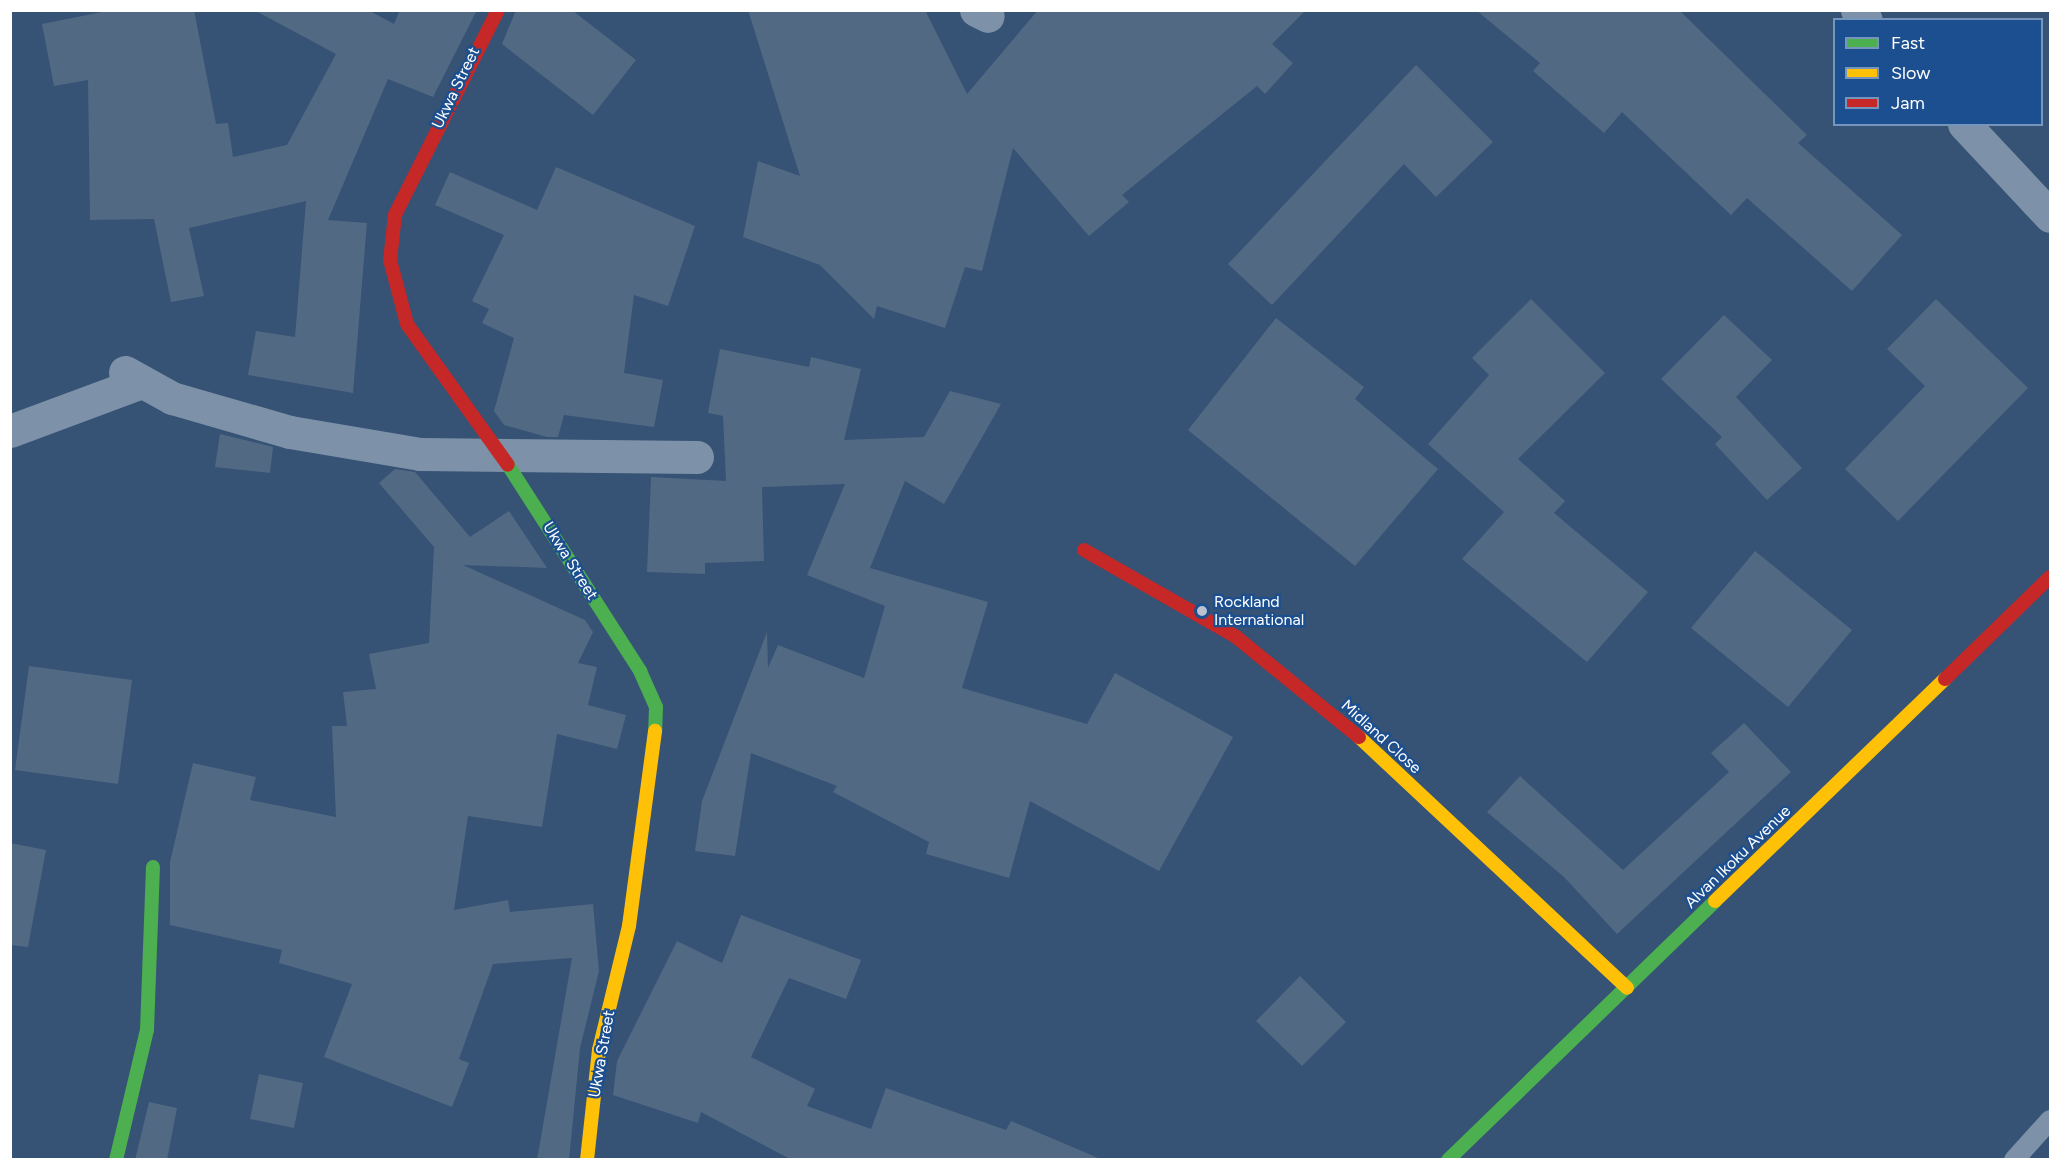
<!DOCTYPE html>
<html>
<head>
<meta charset="utf-8">
<style>
	body { margin:0 }
	#map { position:relative; width:2061px; height:1170px; overflow:hidden; background:#365274; font-family:Figtree,sans-serif }
	div>[style] { position:absolute }
	[style*='--x'] { left:calc(var(--x)*1px); top:calc(var(--y)*1px); width:calc(var(--w)*1px); rotate:calc(var(--a)*1deg) }
	.building>* { inset:0; background:#526984 }
	.lane>* { height:20px; margin:-10px; padding:0 10px; transform-origin:10px; border-radius:10px; background:#7d92a8 }
	.street>* { height:33px; margin:-16.5px; padding:0 16.5px; transform-origin:16.5px; border-radius:16.5px; background:#7d92a8 }
	.fast>* { height:14px; margin:-7px; padding:0 7px; transform-origin:7px; border-radius:7px; background:#4caf50 }
	.slow>* { height:14px; margin:-7px; padding:0 7px; transform-origin:7px; border-radius:7px; background:#ffc107 }
	.jam>* { height:14px; margin:-7px; padding:0 7px; transform-origin:7px; border-radius:7px; background:#c62828 }
	.dots>* { width:16px; height:16px; translate:-50% -50%; box-sizing:border-box; border:3px solid #1b4f8f; border-radius:50% }
	span { translate:-50% -50%; white-space:nowrap; text-align:center; line-height:1.15; -webkit-text-stroke:4.5px #1b4f8f; paint-order:stroke }
	.street-label { font-size:16px; color:#fff }
	.poi-label { font-size:16px; color:#fff }
	.left { translate:0 -50%; text-align:left }
	.frame { position:absolute; inset:0; border:12px solid #fff; pointer-events:none }
	.legend { position:absolute; left:1833px; top:18px; width:210px; height:108px; box-sizing:border-box; background:#1b4f8f; border:2px solid #7695bc; margin:0; padding:8px 10px; list-style:none; font-size:18px; color:#fff }
	.legend li { display:flex; align-items:center; gap:12px; height:30px }
	.legend b { width:30px; border:2px solid #7695bc }
</style>
</head>
<body>
<div id="map">
	<div class="building">
		<i style="clip-path:polygon(112px 10px,194px 10px,216px 124px,228px 123px,233px 157px,287px 145px,336px 54px,254px 10px,368px 10px,394px 24px,400px 10px,477px 10px,433px 97px,388px 79px,328px 220px,367px 223px,353px 393px,248px 375px,256px 331px,295px 337px,306px 201px,189px 228px,204px 296px,171px 302px,154px 219px,90px 220px,88px 80px,54px 86px,42px 24px)"></i>
		<i style="clip-path:polygon(516px 10px,572px 10px,636px 60px,593px 115px,502px 44px)"></i>
		<i style="clip-path:polygon(748px 10px,925px 10px,967px 94px,1038px 10px,1306px 10px,1272px 44px,1293px 63px,1265px 94px,1257px 86px,1122px 195px,1129px 202px,1089px 236px,1013px 148px,982px 271px,965px 267px,945px 328px,877px 306px,874px 319px,820px 265px,743px 237px,758px 161px,800px 176px)"></i>
		<i style="clip-path:polygon(1476px 10px,1679px 10px,1807px 135px,1798px 143px,1902px 235px,1852px 291px,1747px 198px,1731px 215px,1622px 112px,1604px 133px,1533px 71px,1540px 63px)"></i>
		<i style="clip-path:polygon(1416px 65px,1493px 142px,1436px 197px,1404px 164px,1272px 305px,1228px 264px)"></i>
		<i style="clip-path:polygon(556px 167px,695px 226px,668px 306px,634px 295px,624px 373px,663px 380px,654px 427px,564px 415px,558px 437px,547px 437px,504px 425px,494px 411px,514px 338px,482px 323px,489px 309px,472px 301px,504px 235px,435px 205px,450px 172px,537px 210px)"></i>
		<i style="clip-path:polygon(1531px 299px,1605px 373px,1518px 459px,1565px 501px,1554px 513px,1648px 592px,1587px 662px,1462px 559px,1504px 512px,1428px 444px,1489px 375px,1472px 358px)"></i>
		<i style="clip-path:polygon(1936px 299px,2028px 388px,1898px 521px,1845px 469px,1925px 386px,1887px 349px)"></i>
		<i style="clip-path:polygon(1724px 315px,1772px 360px,1736px 397px,1802px 468px,1767px 500px,1715px 444px,1722px 437px,1661px 379px)"></i>
		<i style="clip-path:polygon(1276px 318px,1364px 387px,1355px 399px,1438px 469px,1355px 566px,1188px 430px)"></i>
		<i style="clip-path:polygon(720px 349px,809px 367px,811px 357px,861px 369px,844px 440px,924px 437px,950px 391px,1001px 404px,944px 504px,905px 481px,870px 568px,988px 602px,962px 688px,1087px 724px,1115px 673px,1233px 737px,1159px 871px,1030px 801px,1009px 878px,926px 854px,929px 842px,833px 792px,837px 786px,751px 753px,735px 856px,695px 851px,702px 801px,767px 632px,768px 668px,778px 645px,864px 678px,885px 606px,807px 575px,845px 484px,762px 487px,764px 561px,705px 563px,705px 574px,647px 572px,651px 477px,726px 481px,723px 416px,708px 413px)"></i>
		<i style="clip-path:polygon(220px 434px,273px 447px,270px 473px,215px 467px)"></i>
		<i style="clip-path:polygon(395px 469px,415px 472px,470px 537px,509px 511px,547px 568px,463px 565px,585px 620px,593px 632px,578px 663px,597px 667px,588px 705px,626px 715px,617px 749px,557px 734px,542px 827px,468px 816px,454px 910px,508px 900px,510px 912px,593px 904px,599px 971px,580px 1048px,569px 1160px,537px 1160px,572px 958px,493px 964px,459px 1059px,469px 1063px,452px 1107px,324px 1057px,352px 984px,279px 963px,282px 950px,170px 925px,170px 862px,193px 763px,256px 777px,250px 800px,336px 817px,332px 726px,347px 726px,343px 692px,376px 689px,369px 654px,429px 643px,434px 547px,379px 483px)"></i>
		<i style="clip-path:polygon(1755px 551px,1852px 630px,1788px 707px,1691px 628px)"></i>
		<i style="clip-path:polygon(29px 666px,132px 680px,118px 784px,15px 770px)"></i>
		<i style="clip-path:polygon(1744px 723px,1791px 772px,1617px 934px,1564px 877px,1487px 812px,1520px 776px,1623px 870px,1729px 772px,1711px 753px)"></i>
		<i style="clip-path:polygon(10px 843px,46px 850px,28px 947px,10px 945px)"></i>
		<i style="clip-path:polygon(741px 915px,861px 960px,846px 999px,789px 978px,751px 1057px,815px 1089px,807px 1106px,871px 1129px,886px 1088px,1006px 1130px,1011px 1121px,1103px 1160px,792px 1160px,701px 1112px,698px 1123px,613px 1095px,617px 1061px,677px 941px,722px 963px)"></i>
		<i style="clip-path:polygon(1300px 976px,1346px 1022px,1302px 1066px,1256px 1021px)"></i>
		<i style="clip-path:polygon(259px 1074px,303px 1083px,294px 1128px,250px 1119px)"></i>
		<i style="clip-path:polygon(149px 1102px,177px 1108px,167px 1160px,135px 1160px)"></i>
	</div>
	<div class="lane">
		<i style="--x:2014;--y:1160;--w:54;--a:-48"></i>
	</div>
	<div class="street">
		<i style="--x:976;--y:10;--w:13;--a:27"></i>
		<i style="--x:1857;--y:10;--w:13;--a:48"></i>
		<i style="--x:1964;--y:124;--w:126;--a:46.9"></i>
		<i style="--x:125;--y:372;--w:54;--a:29"></i>
		<i style="--x:172;--y:398;--w:123;--a:16.1"></i>
		<i style="--x:290;--y:432;--w:132;--a:9.6"></i>
		<i style="--x:420;--y:454;--w:277;--a:0.6"></i>
		<i style="--x:10;--y:431;--w:141;--a:-20.4"></i>
	</div>
	<div class="fast">
		<i style="--x:508;--y:465;--w:245;--a:57.3"></i>
		<i style="--x:640;--y:671;--w:39;--a:66"></i>
		<i style="--x:656;--y:707;--w:24;--a:92"></i>
		<i style="--x:116;--y:1160;--w:134;--a:-76.6"></i>
		<i style="--x:147;--y:1030;--w:163;--a:-87.9"></i>
		<i style="--x:1448;--y:1160;--w:372;--a:-44.1"></i>
	</div>
	<div class="slow">
		<i style="--x:1359;--y:737;--w:367;--a:43.1"></i>
		<i style="--x:1715;--y:901;--w:320;--a:-44"></i>
		<i style="--x:587;--y:1160;--w:111;--a:-83.8"></i>
		<i style="--x:599;--y:1050;--w:128;--a:-76.4"></i>
		<i style="--x:629;--y:926;--w:197;--a:-82.4"></i>
	</div>
	<div class="jam">
		<i style="--x:498;--y:10;--w:229;--a:116.7"></i>
		<i style="--x:395;--y:215;--w:45;--a:96.3"></i>
		<i style="--x:390;--y:260;--w:66;--a:75.1"></i>
		<i style="--x:407;--y:324;--w:173;--a:54.4"></i>
		<i style="--x:1084;--y:550;--w:174;--a:29.7"></i>
		<i style="--x:1235;--y:636;--w:160;--a:39.2"></i>
		<i style="--x:1945;--y:679;--w:146;--a:-44.2"></i>
	</div>
	<div class="dots">
		<i style="left:1202px;top:611px;background:#b9c2ce"></i>
	</div>
	<div class="street-label">
		<span style="left:456px;top:88px;rotate:-64deg">Ukwa Street</span>
		<span style="left:570px;top:561px;rotate:58deg">Ukwa Street</span>
		<span style="left:1381px;top:737px;rotate:42deg">Midland Close</span>
		<span style="left:1738px;top:857px;rotate:-44deg">Alvan Ikoku Avenue</span>
		<span style="left:602px;top:1054px;rotate:-80deg">Ukwa Street</span>
	</div>
	<div class="poi-label">
		<span class="left" style="left:1214px;top:611px">Rockland<br>International</span>
	</div>
	<div class="frame"></div>
	<ul class="legend">
	<li><b style="height:8px;background:#4caf50"></b>Fast</li>
	<li><b style="height:8px;background:#ffc107"></b>Slow</li>
	<li><b style="height:8px;background:#c62828"></b>Jam</li>
	</ul>
</div>
</body>
</html>
